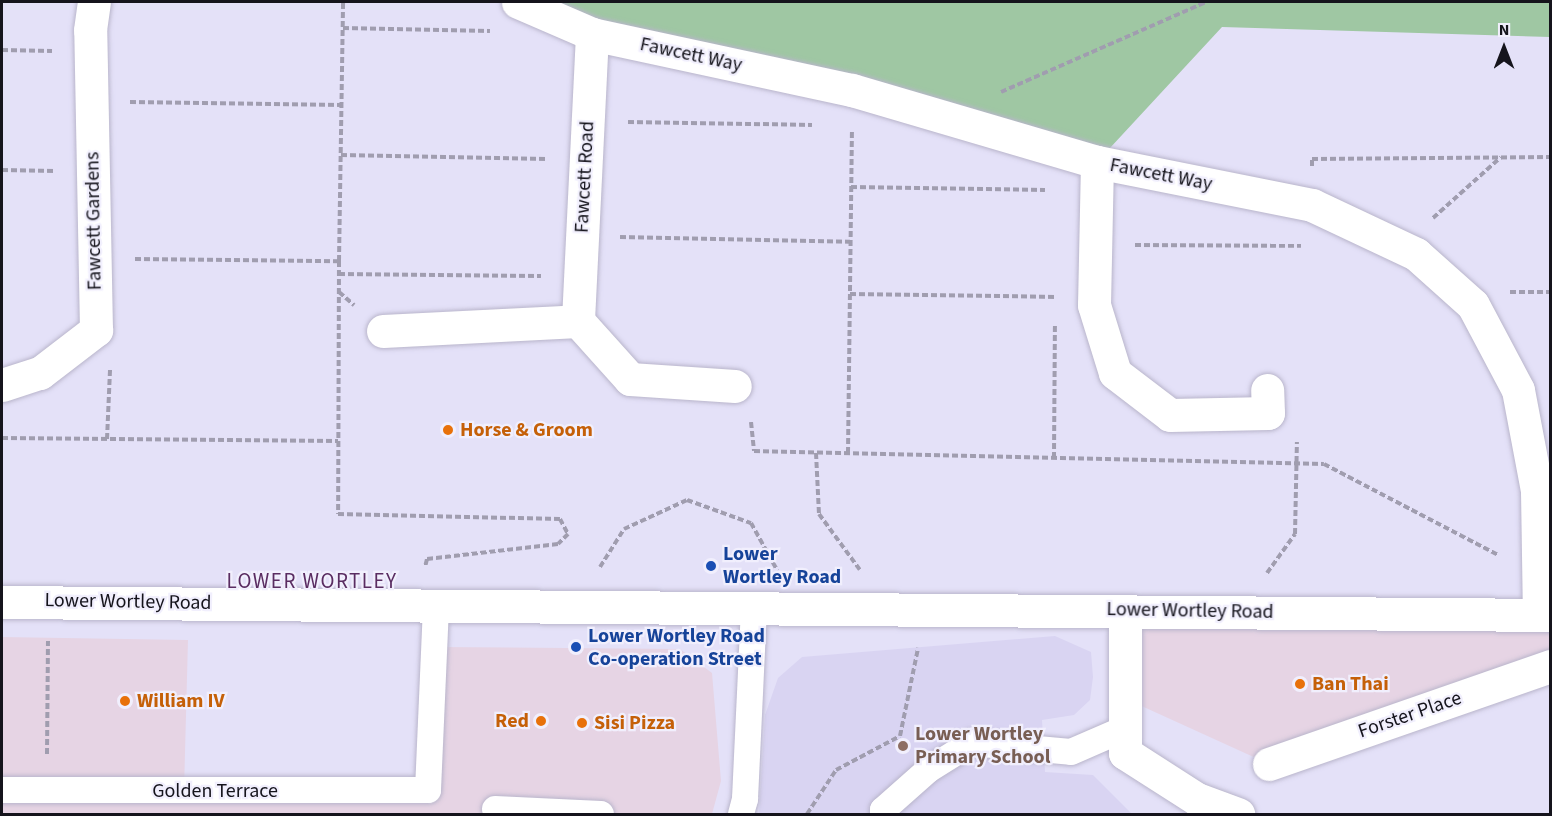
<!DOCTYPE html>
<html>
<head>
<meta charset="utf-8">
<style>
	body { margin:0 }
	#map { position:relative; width:1552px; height:816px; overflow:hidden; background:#e4e1f8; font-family:"Source Sans 3",sans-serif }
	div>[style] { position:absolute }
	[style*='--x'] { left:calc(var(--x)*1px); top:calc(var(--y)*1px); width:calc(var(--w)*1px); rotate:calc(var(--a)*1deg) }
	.commercial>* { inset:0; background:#e6d4e4 }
	.built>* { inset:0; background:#d9d4f2 }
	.green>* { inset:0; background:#9fc7a3 }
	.path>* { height:4px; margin-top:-2px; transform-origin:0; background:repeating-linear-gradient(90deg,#a09daf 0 6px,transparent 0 9px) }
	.roads { filter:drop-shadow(0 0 2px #b9b5cb) drop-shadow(0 0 2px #b9b5cb) }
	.lane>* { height:26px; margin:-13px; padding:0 13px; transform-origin:13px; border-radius:13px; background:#fff }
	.street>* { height:33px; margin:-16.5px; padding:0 16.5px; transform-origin:16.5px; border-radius:16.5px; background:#fff }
	.secondary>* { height:33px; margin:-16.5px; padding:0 16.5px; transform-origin:16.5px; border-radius:16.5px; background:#fff }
	.dots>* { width:16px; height:16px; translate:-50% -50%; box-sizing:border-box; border:3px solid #f1effd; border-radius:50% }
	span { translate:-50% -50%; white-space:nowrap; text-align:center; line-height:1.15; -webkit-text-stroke:4.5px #f1effd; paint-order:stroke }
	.street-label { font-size:20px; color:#15141c }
	.food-label { font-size:20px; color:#c56008; font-weight:700 }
	.left { translate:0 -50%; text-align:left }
	.right { translate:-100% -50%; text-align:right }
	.transit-label { font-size:20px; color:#164399; font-weight:700 }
	.education-label { font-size:20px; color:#785e54; font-weight:700 }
	.neighbourhood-label { font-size:21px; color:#5a2d62; letter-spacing:1.5px }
	.frame { position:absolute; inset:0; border:3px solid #15141c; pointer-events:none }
	.north { position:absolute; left:1474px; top:18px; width:60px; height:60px; -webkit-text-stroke:4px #f1effd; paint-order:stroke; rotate:0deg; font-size:16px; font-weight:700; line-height:24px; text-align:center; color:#15141c }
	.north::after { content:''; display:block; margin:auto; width:21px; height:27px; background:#15141c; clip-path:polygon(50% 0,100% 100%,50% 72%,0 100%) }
</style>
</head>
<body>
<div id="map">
	<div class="commercial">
		<i style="clip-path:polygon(1125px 611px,1550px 615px,1550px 666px,1269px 764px,1124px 698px)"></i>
		<i style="clip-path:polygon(2px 637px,188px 640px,184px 791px,428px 790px,435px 647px,680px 649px,712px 673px,721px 781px,712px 814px,2px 814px)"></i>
	</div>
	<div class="built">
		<i style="clip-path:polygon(1055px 636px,1091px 652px,1093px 677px,1090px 700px,1074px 715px,1042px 720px,1045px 772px,1093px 775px,1132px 814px,759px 814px,765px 715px,778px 678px,802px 657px)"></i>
	</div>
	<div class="green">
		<i style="clip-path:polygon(518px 2px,1550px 2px,1550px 37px,1222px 27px,1097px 162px)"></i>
	</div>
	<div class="path">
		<i style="--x:343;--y:28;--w:147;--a:1.2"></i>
		<i style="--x:2;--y:50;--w:50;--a:1.1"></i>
		<i style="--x:1001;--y:92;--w:224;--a:-23.7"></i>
		<i style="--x:130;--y:102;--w:212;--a:0.8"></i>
		<i style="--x:628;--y:122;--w:184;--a:0.9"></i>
		<i style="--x:341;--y:155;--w:206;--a:1.1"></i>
		<i style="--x:1312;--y:166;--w:7;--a:-90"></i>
		<i style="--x:1312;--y:159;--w:238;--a:-0.5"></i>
		<i style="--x:2;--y:170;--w:53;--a:1.1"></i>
		<i style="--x:851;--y:187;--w:194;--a:0.9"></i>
		<i style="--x:1433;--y:218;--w:91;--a:-41.9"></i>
		<i style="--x:620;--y:237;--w:230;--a:1.2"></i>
		<i style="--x:1135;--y:245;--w:166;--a:0.3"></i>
		<i style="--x:135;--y:259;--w:204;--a:0.6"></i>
		<i style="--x:339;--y:261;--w:253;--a:90.2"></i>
		<i style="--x:338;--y:514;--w:222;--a:1.3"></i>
		<i style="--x:560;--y:519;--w:17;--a:62"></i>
		<i style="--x:568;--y:534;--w:14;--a:135"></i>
		<i style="--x:558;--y:544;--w:132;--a:173.5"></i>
		<i style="--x:427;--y:559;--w:8;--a:104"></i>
		<i style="--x:339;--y:261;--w:259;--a:-89.1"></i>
		<i style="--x:339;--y:274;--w:202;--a:0.6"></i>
		<i style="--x:339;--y:292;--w:20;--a:41"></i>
		<i style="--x:1510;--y:292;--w:40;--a:0"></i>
		<i style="--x:850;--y:294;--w:206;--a:0.8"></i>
		<i style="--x:751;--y:422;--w:29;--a:84"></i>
		<i style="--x:754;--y:451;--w:570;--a:1.31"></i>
		<i style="--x:1324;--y:464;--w:196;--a:27.6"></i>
		<i style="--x:2;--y:438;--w:336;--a:0.5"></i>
		<i style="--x:107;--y:439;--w:70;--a:-87.5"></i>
		<i style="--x:816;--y:453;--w:61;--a:87.2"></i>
		<i style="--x:819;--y:514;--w:69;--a:53.8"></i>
		<i style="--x:848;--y:453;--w:323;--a:-89.3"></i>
		<i style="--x:1054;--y:458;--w:135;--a:-89.6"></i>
		<i style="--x:600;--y:567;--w:45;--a:-57.7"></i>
		<i style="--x:624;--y:529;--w:69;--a:-24.7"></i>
		<i style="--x:687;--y:500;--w:68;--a:19.8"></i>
		<i style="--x:751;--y:523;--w:54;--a:61"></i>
		<i style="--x:1267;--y:573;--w:48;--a:-54.3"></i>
		<i style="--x:1295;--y:534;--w:92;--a:-88.8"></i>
		<i style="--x:47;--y:754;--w:113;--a:-89.5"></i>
		<i style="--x:807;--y:814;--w:53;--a:-56.6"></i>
		<i style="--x:836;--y:770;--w:72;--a:-28"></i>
		<i style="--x:900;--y:736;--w:90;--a:-78.4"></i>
	</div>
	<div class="roads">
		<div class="lane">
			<i style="--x:2;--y:790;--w:426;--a:0"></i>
			<i style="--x:428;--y:790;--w:184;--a:-87.5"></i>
			<i style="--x:495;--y:809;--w:106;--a:2.7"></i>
			<i style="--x:741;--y:814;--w:16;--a:-75"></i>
			<i style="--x:745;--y:799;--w:192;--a:-87.3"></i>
			<i style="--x:883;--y:814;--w:4;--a:-90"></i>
			<i style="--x:883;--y:810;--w:60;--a:-41.6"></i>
			<i style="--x:928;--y:770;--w:51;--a:-32.1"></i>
			<i style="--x:971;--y:743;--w:100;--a:5.1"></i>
			<i style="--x:1071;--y:752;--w:58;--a:-23.5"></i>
		</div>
		<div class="street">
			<i style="--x:518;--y:2;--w:81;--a:23.4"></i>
			<i style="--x:592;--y:34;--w:266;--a:12.2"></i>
			<i style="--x:852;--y:90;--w:255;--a:16.4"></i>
			<i style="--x:1097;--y:162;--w:219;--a:11.3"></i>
			<i style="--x:1312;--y:205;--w:115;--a:25.2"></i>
			<i style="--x:1416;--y:254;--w:76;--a:41.8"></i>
			<i style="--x:1473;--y:305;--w:96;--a:62.1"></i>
			<i style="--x:1518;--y:390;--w:103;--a:79.3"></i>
			<i style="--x:1537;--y:491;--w:124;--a:89.1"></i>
			<i style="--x:592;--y:34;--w:287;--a:92.8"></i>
			<i style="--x:578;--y:321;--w:78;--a:48.1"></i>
			<i style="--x:630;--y:379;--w:105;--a:3.8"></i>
			<i style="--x:1097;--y:162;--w:143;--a:91.2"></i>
			<i style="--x:1094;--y:305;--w:71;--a:72.8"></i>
			<i style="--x:1115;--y:373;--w:69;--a:37.4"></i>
			<i style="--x:1170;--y:415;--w:98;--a:-1.2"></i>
			<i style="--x:1268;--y:413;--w:23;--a:-92"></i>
			<i style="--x:383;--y:331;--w:195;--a:-2.9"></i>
			<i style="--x:2;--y:385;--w:40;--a:-18"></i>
			<i style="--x:40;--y:373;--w:71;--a:-37.5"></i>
			<i style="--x:96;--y:330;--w:300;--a:-91.1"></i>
			<i style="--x:90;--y:30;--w:28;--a:-82"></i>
			<i style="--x:1125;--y:611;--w:142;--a:90"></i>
			<i style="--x:1125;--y:753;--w:85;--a:32.6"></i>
			<i style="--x:1197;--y:799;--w:44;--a:20.1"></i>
			<i style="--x:1269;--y:764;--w:298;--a:-19.2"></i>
		</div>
		<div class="secondary">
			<i style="--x:2;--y:602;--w:1548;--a:0.48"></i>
		</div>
	</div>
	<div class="dots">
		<i style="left:448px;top:430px;background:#e8710a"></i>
		<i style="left:711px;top:566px;background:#1a4fb4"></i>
		<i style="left:576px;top:647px;background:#1a4fb4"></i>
		<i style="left:1300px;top:684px;background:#e8710a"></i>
		<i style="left:125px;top:701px;background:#e8710a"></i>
		<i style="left:541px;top:721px;background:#e8710a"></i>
		<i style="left:582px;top:723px;background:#e8710a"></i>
		<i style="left:903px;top:746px;background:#8d6e63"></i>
	</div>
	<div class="street-label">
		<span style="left:691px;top:55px;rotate:12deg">Fawcett Way</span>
		<span style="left:1161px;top:175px;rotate:11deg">Fawcett Way</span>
		<span style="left:585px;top:177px;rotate:-87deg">Fawcett Road</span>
		<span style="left:94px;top:221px;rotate:-91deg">Fawcett Gardens</span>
		<span style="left:128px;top:602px;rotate:1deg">Lower Wortley Road</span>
		<span style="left:1190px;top:611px;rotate:1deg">Lower Wortley Road</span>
		<span style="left:1410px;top:715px;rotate:-19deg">Forster Place</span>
		<span style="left:215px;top:791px">Golden Terrace</span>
	</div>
	<div class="food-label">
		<span class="left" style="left:460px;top:430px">Horse &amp; Groom</span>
		<span class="left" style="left:1312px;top:684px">Ban Thai</span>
		<span class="left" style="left:137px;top:701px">William IV</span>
		<span class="right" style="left:529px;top:721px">Red</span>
		<span class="left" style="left:594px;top:723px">Sisi Pizza</span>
	</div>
	<div class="transit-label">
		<span class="left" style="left:723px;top:566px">Lower<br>Wortley Road</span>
		<span class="left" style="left:588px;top:648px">Lower Wortley Road<br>Co-operation Street</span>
	</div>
	<div class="education-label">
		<span class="left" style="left:915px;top:746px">Lower Wortley<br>Primary School</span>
	</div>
	<div class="neighbourhood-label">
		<span style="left:312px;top:581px">LOWER WORTLEY</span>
	</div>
	<div class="frame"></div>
	<div class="north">N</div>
</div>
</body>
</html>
